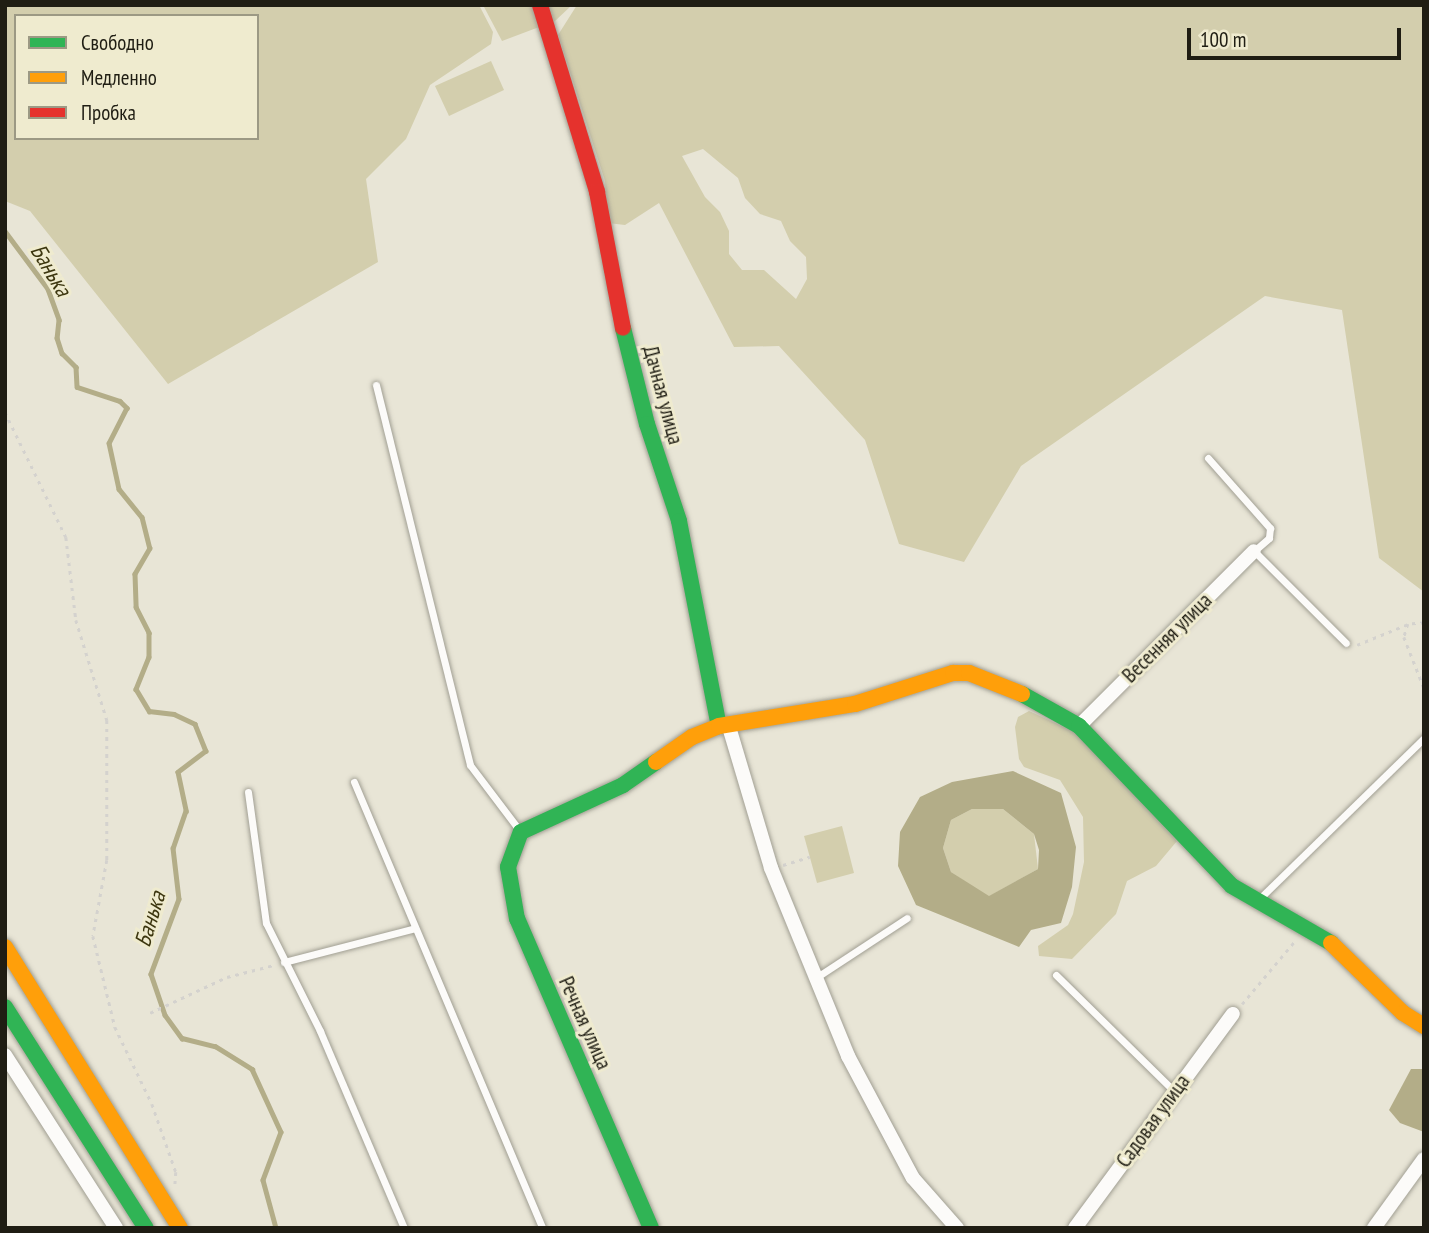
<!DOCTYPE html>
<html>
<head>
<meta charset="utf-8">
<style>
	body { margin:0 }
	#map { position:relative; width:1429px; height:1233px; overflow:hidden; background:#e8e5d6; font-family:"PT Sans Narrow",sans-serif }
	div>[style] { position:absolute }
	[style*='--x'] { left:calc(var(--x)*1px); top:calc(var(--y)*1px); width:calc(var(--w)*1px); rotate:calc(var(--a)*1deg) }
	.green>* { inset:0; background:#d3cead }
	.water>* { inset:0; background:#b3ad88 }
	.stream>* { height:4.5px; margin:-2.25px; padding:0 2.25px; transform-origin:2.25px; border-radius:2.25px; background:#b3ad88 }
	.path>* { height:2.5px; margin-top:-1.25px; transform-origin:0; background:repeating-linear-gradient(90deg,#d4d2ce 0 3.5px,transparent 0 8.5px) }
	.roads { filter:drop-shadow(0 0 2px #a19f93) drop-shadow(0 0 2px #a19f93) }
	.lane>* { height:7px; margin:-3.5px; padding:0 3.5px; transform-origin:3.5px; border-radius:3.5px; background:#fcfbf9 }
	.street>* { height:14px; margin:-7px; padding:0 7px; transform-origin:7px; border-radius:7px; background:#fcfbf9 }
	.fast>* { height:16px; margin:-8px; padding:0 8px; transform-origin:8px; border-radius:8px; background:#30b455 }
	.slow>* { height:16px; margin:-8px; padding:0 8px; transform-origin:8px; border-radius:8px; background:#ff9f0a }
	.jam>* { height:16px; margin:-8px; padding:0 8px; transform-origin:8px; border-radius:8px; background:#e5322d }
	span { translate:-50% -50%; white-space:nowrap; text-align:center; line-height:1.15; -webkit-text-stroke:6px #efebcf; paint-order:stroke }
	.street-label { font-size:21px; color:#1f1d13 }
	.water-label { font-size:23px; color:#3c360f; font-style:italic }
	.frame { position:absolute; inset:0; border:7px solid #1f1d13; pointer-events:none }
	.legend { position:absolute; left:14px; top:14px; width:245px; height:126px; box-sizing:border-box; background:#efebcf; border:2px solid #9c9984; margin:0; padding:9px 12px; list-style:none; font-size:21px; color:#1f1d13 }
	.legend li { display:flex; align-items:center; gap:14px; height:35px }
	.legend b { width:35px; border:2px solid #9c9984 }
	.scale { position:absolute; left:1187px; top:28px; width:214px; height:32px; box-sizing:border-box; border:4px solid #1f1d13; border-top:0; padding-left:9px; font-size:21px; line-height:24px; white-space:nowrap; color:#1f1d13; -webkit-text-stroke:5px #efebcf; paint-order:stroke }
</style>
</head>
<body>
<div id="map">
	<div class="green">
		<i style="clip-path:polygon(evenodd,5px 5px,479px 5px,493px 32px,491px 44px,430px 85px,406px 139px,366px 179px,378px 262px,168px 384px,30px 211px,5px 201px,5px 5px,16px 16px,257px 16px,257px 138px,16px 138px,16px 16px)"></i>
		<i style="clip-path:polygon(483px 5px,572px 5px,555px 21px,502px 41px)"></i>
		<i style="clip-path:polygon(evenodd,577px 5px,1424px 5px,1424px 592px,1379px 558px,1342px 310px,1265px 296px,1021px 466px,964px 562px,899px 544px,865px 440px,779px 346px,734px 347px,659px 203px,625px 225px,608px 223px,605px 181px,558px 35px,577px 5px,703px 149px,738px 178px,745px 198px,760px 214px,781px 221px,790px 241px,806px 257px,807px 279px,796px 299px,764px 270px,742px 270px,729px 254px,729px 231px,720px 212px,705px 197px,682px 156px,703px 149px)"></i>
		<i style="clip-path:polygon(491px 61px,504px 90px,449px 116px,435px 86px)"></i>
		<i style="clip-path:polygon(1029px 711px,1077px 733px,1177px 841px,1156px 866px,1127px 881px,1116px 914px,1072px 959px,1039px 956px,1038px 946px,1068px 925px,1073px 914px,1084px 862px,1083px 817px,1060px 780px,1024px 767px,1019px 759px,1015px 727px,1018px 717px)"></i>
		<i style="clip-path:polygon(972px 809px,1003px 809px,1034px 834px,1038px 869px,988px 897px,951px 872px,943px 848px,951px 820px)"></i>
		<i style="clip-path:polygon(842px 826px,854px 873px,817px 883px,804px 836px)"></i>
	</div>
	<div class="water">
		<i style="clip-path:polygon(evenodd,1013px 771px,1061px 793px,1076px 847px,1072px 887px,1061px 923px,1031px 930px,1019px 947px,916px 905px,898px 866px,900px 832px,920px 797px,952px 782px,1013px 771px,972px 809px,1003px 809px,1034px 834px,1039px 850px,1038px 869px,989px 896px,951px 872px,943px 848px,951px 820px,972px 809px)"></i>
		<i style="clip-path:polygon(1411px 1069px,1424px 1069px,1424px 1132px,1400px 1123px,1389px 1110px)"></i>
	</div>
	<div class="stream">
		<i style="--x:5;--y:231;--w:72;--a:53.4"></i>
		<i style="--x:48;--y:289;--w:33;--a:70"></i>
		<i style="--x:59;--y:320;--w:18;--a:96"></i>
		<i style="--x:57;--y:338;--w:16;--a:72"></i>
		<i style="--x:62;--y:353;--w:20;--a:45"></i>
		<i style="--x:76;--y:367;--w:20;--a:87"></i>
		<i style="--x:77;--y:387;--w:45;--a:18"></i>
		<i style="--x:120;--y:401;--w:10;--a:45"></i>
		<i style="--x:127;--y:408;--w:39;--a:117"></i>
		<i style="--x:109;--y:443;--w:47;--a:77.7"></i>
		<i style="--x:119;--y:489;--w:36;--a:51"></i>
		<i style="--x:142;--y:517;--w:32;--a:76"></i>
		<i style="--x:150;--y:548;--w:30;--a:120"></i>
		<i style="--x:135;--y:574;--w:33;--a:88"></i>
		<i style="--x:136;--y:607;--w:29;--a:63"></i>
		<i style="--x:149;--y:633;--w:24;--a:90"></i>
		<i style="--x:149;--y:657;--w:35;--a:112"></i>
		<i style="--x:136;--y:689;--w:26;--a:59"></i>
		<i style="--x:149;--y:711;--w:25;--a:7"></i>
		<i style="--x:174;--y:714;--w:23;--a:25"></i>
		<i style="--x:195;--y:724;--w:29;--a:68"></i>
		<i style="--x:206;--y:751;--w:35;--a:143"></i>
		<i style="--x:178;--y:772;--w:40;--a:78"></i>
		<i style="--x:186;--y:811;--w:39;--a:109"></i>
		<i style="--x:173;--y:848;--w:51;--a:83.3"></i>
		<i style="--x:179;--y:899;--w:80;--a:110.5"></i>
		<i style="--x:151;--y:974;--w:43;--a:71.1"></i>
		<i style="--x:165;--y:1015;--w:29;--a:54"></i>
		<i style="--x:182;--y:1038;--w:34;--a:14"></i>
		<i style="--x:215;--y:1046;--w:44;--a:31.9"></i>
		<i style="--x:252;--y:1069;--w:69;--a:65.3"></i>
		<i style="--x:281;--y:1132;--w:51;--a:110.6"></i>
		<i style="--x:263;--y:1180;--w:50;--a:74.8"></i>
	</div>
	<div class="path">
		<i style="--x:5;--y:412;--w:139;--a:64"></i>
		<i style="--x:66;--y:537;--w:84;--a:83.1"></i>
		<i style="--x:76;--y:620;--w:105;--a:72.8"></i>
		<i style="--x:107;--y:720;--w:140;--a:90"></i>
		<i style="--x:107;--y:860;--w:77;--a:100.4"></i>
		<i style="--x:93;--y:936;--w:94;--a:76.4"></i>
		<i style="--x:115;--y:1027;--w:85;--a:64.3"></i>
		<i style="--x:152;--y:1104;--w:72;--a:70.6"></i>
		<i style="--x:176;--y:1172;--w:16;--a:94"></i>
		<i style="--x:1424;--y:623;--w:16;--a:176"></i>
		<i style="--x:1408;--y:624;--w:14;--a:107"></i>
		<i style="--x:1404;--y:637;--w:55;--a:68.6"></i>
		<i style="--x:1357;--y:645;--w:55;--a:-22.4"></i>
		<i style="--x:783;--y:865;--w:28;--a:-17"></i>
		<i style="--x:1242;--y:1004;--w:81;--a:-50"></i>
		<i style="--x:150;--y:1013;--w:85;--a:-25.1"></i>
		<i style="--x:227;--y:977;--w:49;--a:-14.3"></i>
	</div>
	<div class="roads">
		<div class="lane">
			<i style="--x:376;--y:385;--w:391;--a:76.1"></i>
			<i style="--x:470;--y:765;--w:83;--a:52.9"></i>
			<i style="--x:1208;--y:458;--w:94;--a:48.5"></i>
			<i style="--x:1270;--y:528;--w:10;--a:96"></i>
			<i style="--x:1269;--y:538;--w:20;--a:139"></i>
			<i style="--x:1254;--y:551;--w:130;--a:45"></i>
			<i style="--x:354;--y:782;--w:484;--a:67.1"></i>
			<i style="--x:248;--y:792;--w:132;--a:82.2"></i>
			<i style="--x:266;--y:923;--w:121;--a:63.4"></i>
			<i style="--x:320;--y:1031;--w:214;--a:66.9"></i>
			<i style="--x:1259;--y:899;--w:231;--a:-44.3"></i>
			<i style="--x:284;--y:962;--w:135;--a:-14.5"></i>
			<i style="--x:1056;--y:975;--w:165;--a:44.5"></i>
			<i style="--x:814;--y:979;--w:111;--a:-33.3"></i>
		</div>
		<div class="street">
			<i style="--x:1079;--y:726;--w:247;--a:-45"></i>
			<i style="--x:729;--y:727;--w:147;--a:73.4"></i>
			<i style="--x:771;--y:868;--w:203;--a:67.7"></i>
			<i style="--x:848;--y:1056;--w:138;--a:62"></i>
			<i style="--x:913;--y:1178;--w:67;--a:48.7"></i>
			<i style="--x:5;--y:1055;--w:206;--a:57.3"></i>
			<i style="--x:1075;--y:1228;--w:266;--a:-53.6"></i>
			<i style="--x:1374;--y:1228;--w:85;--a:-54.1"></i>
		</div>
		<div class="fast">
			<i style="--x:623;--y:328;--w:99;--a:76"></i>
			<i style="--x:647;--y:424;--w:102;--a:71.7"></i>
			<i style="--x:679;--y:521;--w:209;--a:79"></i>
			<i style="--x:1022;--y:694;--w:65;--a:29.3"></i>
			<i style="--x:1079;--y:726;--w:221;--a:46.3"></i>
			<i style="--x:1232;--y:886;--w:114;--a:29.9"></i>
			<i style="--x:5;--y:1007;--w:262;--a:57.5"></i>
			<i style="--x:651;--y:1228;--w:337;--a:-113.4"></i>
			<i style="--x:517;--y:919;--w:53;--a:-99.8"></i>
			<i style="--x:508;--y:867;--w:37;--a:-70"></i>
			<i style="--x:521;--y:832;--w:112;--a:-24.7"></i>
			<i style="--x:623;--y:785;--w:40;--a:-34.9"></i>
		</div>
		<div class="slow">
			<i style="--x:656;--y:762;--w:44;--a:-34.8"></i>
			<i style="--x:692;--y:737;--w:29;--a:-22"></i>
			<i style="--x:719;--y:726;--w:138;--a:-9.2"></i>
			<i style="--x:855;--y:704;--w:103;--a:-17.6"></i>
			<i style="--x:953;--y:673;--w:16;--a:0"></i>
			<i style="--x:969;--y:673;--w:57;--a:21.6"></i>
			<i style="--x:1331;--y:943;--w:100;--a:44.2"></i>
			<i style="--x:1403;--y:1013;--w:25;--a:32"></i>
			<i style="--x:5;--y:947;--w:331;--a:58.1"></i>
		</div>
		<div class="jam">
			<i style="--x:540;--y:5;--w:195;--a:73"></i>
			<i style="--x:597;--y:192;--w:138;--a:79.2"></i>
		</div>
	</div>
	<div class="street-label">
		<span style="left:663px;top:395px;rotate:75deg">Дачная улица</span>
		<span style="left:1167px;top:638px;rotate:-45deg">Весенняя улица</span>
		<span style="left:585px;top:1023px;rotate:66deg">Речная улица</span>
		<span style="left:1153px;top:1121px;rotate:-54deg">Садовая улица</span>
	</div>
	<div class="water-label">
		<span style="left:51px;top:270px;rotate:59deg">Банька</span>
		<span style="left:150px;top:919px;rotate:-73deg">Банька</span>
	</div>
	<div class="frame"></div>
	<ul class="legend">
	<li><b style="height:9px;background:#30b455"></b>Свободно</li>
	<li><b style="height:9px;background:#ff9f0a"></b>Медленно</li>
	<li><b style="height:9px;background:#e5322d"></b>Пробка</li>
	</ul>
	<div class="scale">100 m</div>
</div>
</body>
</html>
